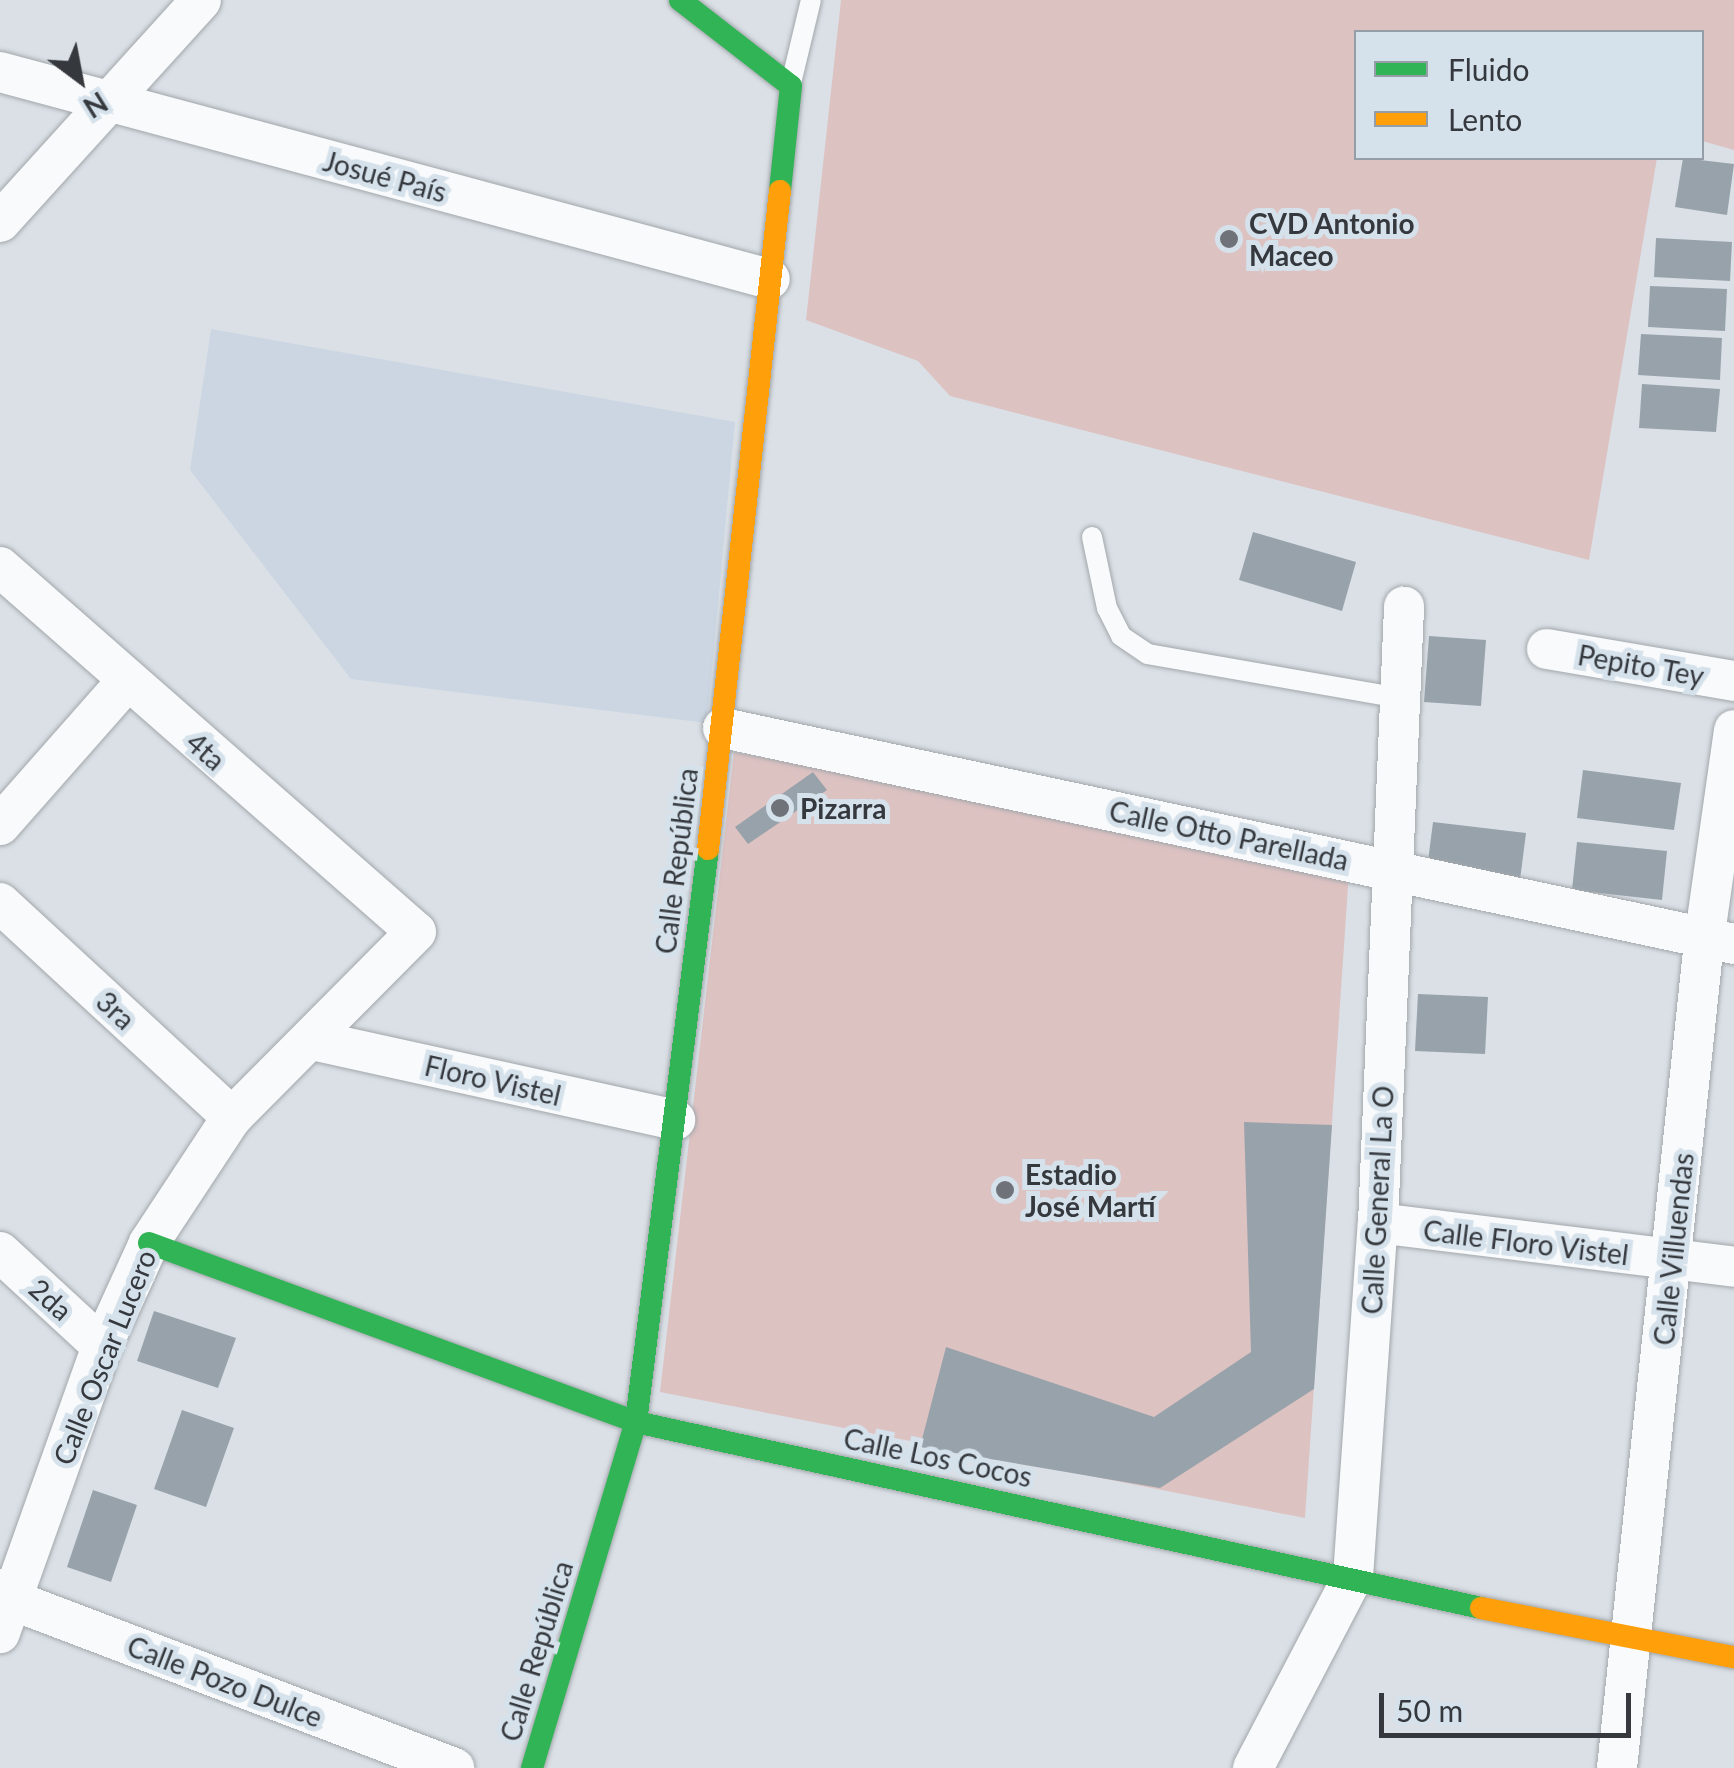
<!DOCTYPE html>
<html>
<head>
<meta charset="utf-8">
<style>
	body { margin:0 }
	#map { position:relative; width:1734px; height:1768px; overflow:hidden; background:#dae0e6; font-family:Lato,sans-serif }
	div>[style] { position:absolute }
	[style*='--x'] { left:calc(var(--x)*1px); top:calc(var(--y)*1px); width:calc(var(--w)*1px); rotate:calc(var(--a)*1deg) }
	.built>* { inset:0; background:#cbd6e2 }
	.green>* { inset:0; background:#ddc2c2 }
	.building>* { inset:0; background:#97a2ab }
	.roads { filter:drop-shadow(0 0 2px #a2a7ab) drop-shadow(0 0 2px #a2a7ab) }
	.lane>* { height:20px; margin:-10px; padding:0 10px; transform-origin:10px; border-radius:10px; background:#f9fafb }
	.street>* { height:40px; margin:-20px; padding:0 20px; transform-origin:20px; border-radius:20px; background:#f9fafb }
	.fast>* { height:22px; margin:-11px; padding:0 11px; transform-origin:11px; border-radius:11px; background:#30b455 }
	.slow>* { height:22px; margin:-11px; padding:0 11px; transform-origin:11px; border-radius:11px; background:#ff9f0a }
	.dots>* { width:28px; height:28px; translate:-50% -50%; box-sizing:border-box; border:5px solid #d5e1eb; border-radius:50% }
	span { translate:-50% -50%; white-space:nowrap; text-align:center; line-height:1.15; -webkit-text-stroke:10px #d5e1eb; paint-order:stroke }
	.street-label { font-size:28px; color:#35393e }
	.poi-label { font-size:28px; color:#35393e; font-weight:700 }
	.left { translate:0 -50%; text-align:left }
	.legend { position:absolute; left:1354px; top:30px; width:350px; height:130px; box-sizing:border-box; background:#d5e1eb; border:2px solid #959ea6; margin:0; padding:12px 18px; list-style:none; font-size:30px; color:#35393e }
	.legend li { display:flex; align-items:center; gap:20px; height:50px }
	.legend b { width:50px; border:2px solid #959ea6 }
	.north { position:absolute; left:30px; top:30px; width:100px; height:100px; -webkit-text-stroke:8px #d5e1eb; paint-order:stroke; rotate:148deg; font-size:28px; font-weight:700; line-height:40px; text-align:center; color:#35393e }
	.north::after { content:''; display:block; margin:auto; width:35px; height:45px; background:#35393e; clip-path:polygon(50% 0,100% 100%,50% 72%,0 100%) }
	.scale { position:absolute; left:1379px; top:1693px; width:252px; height:45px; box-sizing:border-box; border:5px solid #35393e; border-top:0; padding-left:12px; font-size:30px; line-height:35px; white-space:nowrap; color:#35393e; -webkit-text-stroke:8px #d5e1eb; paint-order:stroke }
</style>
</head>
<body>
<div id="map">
	<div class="built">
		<i style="clip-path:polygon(211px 329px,735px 422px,707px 723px,351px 679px,190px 470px)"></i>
	</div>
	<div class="green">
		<i style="clip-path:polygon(841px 0,1734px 0,1734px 150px,1702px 141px,1702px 32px,1356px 32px,1356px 158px,1657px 158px,1589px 560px,950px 396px,918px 361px,806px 320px)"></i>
		<i style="clip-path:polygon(734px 752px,1349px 872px,1305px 1518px,660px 1392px)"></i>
	</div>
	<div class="building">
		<i style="clip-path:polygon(1683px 158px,1734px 164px,1727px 215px,1675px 207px)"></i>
		<i style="clip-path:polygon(1656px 238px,1732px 242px,1730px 281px,1654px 277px)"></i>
		<i style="clip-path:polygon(1650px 286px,1727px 289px,1725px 331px,1648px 327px)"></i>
		<i style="clip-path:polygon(1641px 334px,1722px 338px,1720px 380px,1638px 375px)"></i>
		<i style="clip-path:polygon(1642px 384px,1720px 389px,1716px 432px,1639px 428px)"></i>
		<i style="clip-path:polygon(1253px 532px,1356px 562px,1342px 611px,1239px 580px)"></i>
		<i style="clip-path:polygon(1429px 636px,1486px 640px,1481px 706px,1424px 702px)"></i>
		<i style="clip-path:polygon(1583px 770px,1681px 783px,1674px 830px,1577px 818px)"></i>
		<i style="clip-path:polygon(813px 772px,827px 790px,748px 844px,735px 827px)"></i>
		<i style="clip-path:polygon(1433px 822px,1526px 833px,1520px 880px,1427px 869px)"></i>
		<i style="clip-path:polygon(1577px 842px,1667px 851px,1662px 900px,1572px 890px)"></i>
		<i style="clip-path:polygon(1418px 994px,1488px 997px,1485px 1054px,1415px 1051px)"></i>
		<i style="clip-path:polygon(1244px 1122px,1332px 1125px,1314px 1389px,1160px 1488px,920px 1447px,946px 1347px,1154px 1417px,1251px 1352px)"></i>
		<i style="clip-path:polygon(154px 1311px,236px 1338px,218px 1388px,137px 1361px)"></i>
		<i style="clip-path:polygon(182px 1410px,234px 1428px,206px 1507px,154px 1489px)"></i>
		<i style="clip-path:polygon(93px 1490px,137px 1505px,111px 1582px,67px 1567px)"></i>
	</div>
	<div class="roads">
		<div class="lane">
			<i style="--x:792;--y:79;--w:81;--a:-76.5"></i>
			<i style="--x:1092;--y:537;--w:73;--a:78.1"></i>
			<i style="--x:1107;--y:608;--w:31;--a:63"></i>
			<i style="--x:1121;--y:636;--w:32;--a:34"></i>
			<i style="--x:1148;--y:654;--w:255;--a:9.9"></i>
		</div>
		<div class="street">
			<i style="--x:0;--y:72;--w:797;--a:15.05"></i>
			<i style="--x:0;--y:222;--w:299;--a:-47.8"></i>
			<i style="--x:0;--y:567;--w:553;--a:41.26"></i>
			<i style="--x:416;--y:932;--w:261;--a:134.8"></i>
			<i style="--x:232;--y:1117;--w:151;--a:123.4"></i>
			<i style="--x:149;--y:1243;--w:113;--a:114.5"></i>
			<i style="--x:102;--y:1346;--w:305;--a:109.6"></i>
			<i style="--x:1547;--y:649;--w:190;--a:9.7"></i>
			<i style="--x:723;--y:728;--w:1034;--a:12.06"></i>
			<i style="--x:0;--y:825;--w:191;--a:-48.6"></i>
			<i style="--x:0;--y:903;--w:316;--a:42.7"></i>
			<i style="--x:312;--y:1040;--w:372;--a:12.4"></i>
			<i style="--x:1378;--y:1223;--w:359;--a:7"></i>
			<i style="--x:0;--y:1252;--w:139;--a:42.7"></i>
			<i style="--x:0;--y:1589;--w:16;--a:43"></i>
			<i style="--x:12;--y:1600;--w:473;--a:20.8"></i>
			<i style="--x:1253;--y:1768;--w:216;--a:-62.4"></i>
			<i style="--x:1353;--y:1577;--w:355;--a:-86"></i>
			<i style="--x:1378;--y:1223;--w:617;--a:-87.58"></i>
			<i style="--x:1617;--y:1768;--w:832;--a:-83.99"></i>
			<i style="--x:1704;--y:941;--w:213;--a:-81.9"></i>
		</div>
		<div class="fast">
			<i style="--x:680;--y:0;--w:140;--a:37.8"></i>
			<i style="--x:791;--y:86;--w:106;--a:96"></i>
			<i style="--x:149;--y:1243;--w:519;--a:20.18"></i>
			<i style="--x:636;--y:1422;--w:865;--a:12.41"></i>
			<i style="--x:532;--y:1768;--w:361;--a:-73.3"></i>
			<i style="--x:636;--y:1422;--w:578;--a:-82.84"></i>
		</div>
		<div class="slow">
			<i style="--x:708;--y:849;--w:662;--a:-83.76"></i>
			<i style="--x:1481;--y:1608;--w:258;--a:11"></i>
		</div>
	</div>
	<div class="dots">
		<i style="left:1229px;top:239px;background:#6f7379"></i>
		<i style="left:780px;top:808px;background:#6f7379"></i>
		<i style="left:1005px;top:1190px;background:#6f7379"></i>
	</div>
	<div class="street-label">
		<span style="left:385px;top:176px;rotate:15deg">Josué País</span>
		<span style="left:1641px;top:665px;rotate:10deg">Pepito Tey</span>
		<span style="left:206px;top:751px;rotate:41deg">4ta</span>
		<span style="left:1229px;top:835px;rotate:12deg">Calle Otto Parellada</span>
		<span style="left:676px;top:861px;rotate:-83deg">Calle República</span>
		<span style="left:116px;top:1010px;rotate:43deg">3ra</span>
		<span style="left:493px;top:1080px;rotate:13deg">Floro Vistel</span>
		<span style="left:1377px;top:1200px;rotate:-87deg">Calle General La O</span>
		<span style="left:1526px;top:1242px;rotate:7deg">Calle Floro Vistel</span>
		<span style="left:1673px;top:1249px;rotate:-84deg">Calle Villuendas</span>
		<span style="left:51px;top:1299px;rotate:42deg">2da</span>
		<span style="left:104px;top:1357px;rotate:-68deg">Calle Oscar Lucero</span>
		<span style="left:938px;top:1457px;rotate:12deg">Calle Los Cocos</span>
		<span style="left:536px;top:1651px;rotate:-73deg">Calle República</span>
		<span style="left:225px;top:1681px;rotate:21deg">Calle Pozo Dulce</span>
	</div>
	<div class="poi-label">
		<span class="left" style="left:1249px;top:239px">CVD Antonio<br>Maceo</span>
		<span class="left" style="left:800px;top:808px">Pizarra</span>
		<span class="left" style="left:1025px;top:1190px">Estadio<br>José Martí</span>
	</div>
	<ul class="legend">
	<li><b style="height:12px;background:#30b455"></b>Fluido</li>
	<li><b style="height:12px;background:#ff9f0a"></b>Lento</li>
	</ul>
	<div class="north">N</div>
	<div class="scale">50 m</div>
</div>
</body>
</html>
